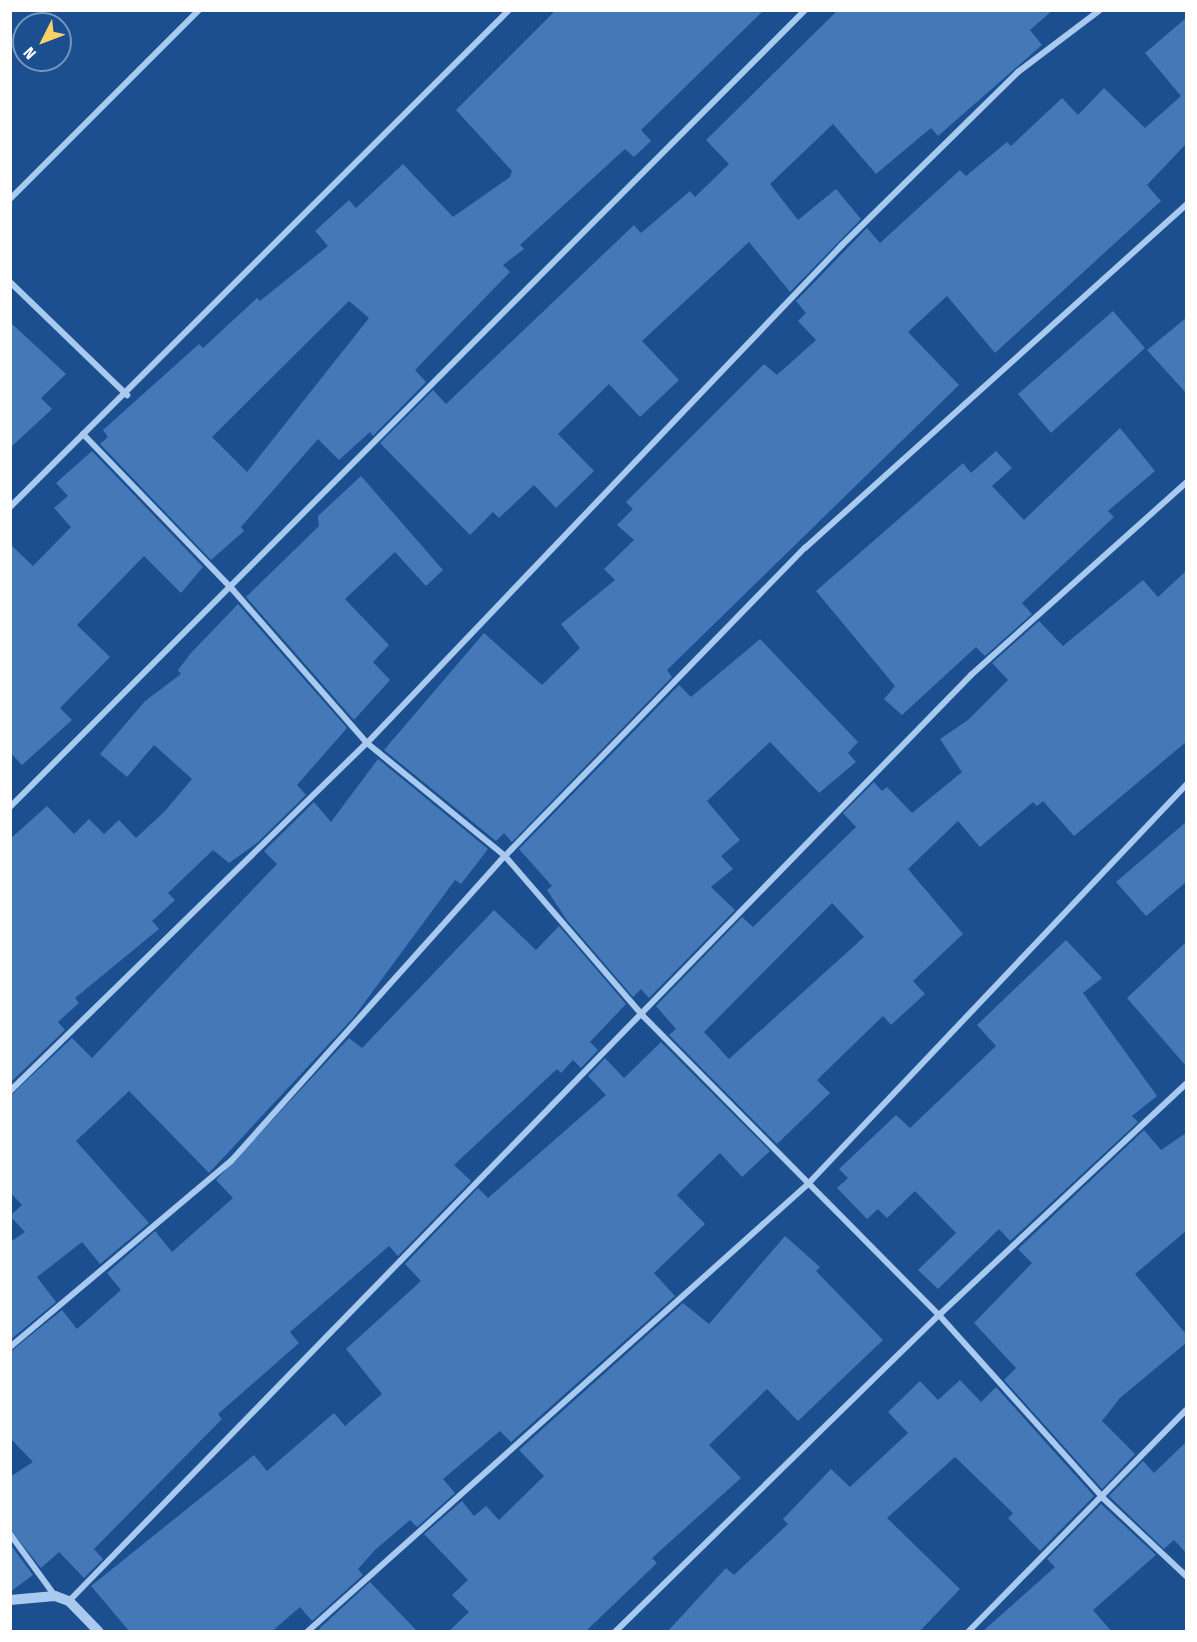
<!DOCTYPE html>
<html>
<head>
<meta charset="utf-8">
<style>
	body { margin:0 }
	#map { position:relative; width:1197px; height:1642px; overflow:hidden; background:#1b4f8f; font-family:"Fira Sans Condensed",sans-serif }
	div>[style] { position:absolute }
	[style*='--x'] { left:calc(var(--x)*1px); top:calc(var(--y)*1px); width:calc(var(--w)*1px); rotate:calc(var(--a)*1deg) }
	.building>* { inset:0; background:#4478b7 }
	.minor>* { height:6px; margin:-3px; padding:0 3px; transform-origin:3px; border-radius:3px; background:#a9c9ee }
	.tertiary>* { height:10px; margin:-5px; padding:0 5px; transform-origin:5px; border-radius:5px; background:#a9c9ee }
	span { translate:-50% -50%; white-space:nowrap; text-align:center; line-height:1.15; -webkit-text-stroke:6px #1b4f8f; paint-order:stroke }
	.frame { position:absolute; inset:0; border:12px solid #fff; pointer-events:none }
	.north { position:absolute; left:12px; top:12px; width:60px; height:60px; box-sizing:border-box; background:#1b4f8f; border:2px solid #7695bc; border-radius:50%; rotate:228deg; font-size:16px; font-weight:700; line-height:24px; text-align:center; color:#fff }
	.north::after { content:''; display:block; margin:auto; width:21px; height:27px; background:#ffd166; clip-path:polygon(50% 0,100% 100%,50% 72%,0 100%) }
</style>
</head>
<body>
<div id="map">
	<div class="building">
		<i style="clip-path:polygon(evenodd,556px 10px,764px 10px,641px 130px,651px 141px,634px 157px,625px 149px,520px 245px,524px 249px,503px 265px,510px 272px,415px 370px,426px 382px,373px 436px,370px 432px,339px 460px,318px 439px,241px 527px,244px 531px,211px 560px,100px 444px,108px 437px,103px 430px,199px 344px,203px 348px,257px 298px,260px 301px,328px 246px,315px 231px,349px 200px,356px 208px,403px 164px,453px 217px,510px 177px,512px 171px,456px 110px,556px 10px,349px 301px,369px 318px,247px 472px,212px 437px,349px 301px)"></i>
		<i style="clip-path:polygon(838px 10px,1053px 10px,1030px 30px,1042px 45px,938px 136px,931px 128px,876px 174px,833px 124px,770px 184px,798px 220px,836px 189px,861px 219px,790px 292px,749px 242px,642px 341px,679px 380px,640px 417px,609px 384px,558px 434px,594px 471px,556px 508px,534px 485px,499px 518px,493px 512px,470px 535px,380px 443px,433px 390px,446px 404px,634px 225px,641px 233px,690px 191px,695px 197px,729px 164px,706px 140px)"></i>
		<i style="clip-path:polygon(1186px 18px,1186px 144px,1147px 185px,1161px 201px,995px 353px,947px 296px,908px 332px,959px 385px,667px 670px,672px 677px,512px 842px,504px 833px,496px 841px,384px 750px,484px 633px,542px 685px,580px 648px,561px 624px,615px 580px,604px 569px,634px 540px,617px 525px,633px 509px,626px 502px,764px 364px,777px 375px,816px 340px,798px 321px,806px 313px,796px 301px,867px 228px,880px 243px,960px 170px,966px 176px,1007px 142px,1011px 146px,1062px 98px,1078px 115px,1104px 88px,1145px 128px,1181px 96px,1145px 53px)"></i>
		<i style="clip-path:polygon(1113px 311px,1145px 348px,1051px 433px,1018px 394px)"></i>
		<i style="clip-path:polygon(1186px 318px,1186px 393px,1147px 350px)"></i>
		<i style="clip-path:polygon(10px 322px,66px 374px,41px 398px,52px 409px,10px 448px)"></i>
		<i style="clip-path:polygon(1120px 428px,1155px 471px,1108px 511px,1114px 517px,1022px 603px,1032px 614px,985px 656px,976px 647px,902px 715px,884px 699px,895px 686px,816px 591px,963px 463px,971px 473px,996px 451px,1012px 468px,992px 486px,1024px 520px)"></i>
		<i style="clip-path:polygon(92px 451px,203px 567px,181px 593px,144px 556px,77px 625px,110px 657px,60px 708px,72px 720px,22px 765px,10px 752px,10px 544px,33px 566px,71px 527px,54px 508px,68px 496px,56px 483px)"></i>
		<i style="clip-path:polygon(361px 476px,443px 570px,426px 586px,395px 552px,345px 599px,389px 645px,373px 662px,390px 680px,354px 720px,246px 597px,319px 526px,318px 516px)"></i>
		<i style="clip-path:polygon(evenodd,1186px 571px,1186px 742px,1074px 836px,1043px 801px,1037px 806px,1033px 802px,980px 847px,958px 821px,908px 869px,963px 934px,913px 981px,925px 994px,891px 1025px,883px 1016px,817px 1080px,830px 1093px,777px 1144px,669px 1035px,676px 1029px,656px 1006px,742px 917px,753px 927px,856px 827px,843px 813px,874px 782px,882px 791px,887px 787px,912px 813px,962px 772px,940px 739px,968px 720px,1008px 680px,992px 663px,1039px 621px,1063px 646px,1143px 580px,1158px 597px,1186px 571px,832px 903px,864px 937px,729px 1059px,704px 1032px,832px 903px)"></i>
		<i style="clip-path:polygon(238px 604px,347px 728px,297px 785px,306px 795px,257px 843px,229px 863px,213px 850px,168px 893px,175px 900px,152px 921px,159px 929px,75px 998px,79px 1003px,58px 1022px,65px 1030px,10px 1083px,10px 839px,47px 806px,74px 834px,89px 819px,104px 834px,119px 820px,136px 838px,165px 811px,192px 779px,154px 745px,127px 777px,100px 754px,145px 701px,181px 674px,178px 670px,191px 653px)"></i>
		<i style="clip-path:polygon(760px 639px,858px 742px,848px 753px,856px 762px,819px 793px,770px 742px,707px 801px,740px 840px,721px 856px,733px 869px,711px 887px,735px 910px,649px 998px,641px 989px,633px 997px,566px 919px,547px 890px,552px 886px,519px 849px,679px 685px,691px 697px)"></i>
		<i style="clip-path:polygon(378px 759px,488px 849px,461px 884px,455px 880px,353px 1018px,209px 1173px,129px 1091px,76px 1141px,149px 1223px,100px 1264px,82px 1242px,37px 1277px,56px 1302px,10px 1340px,10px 1242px,25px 1232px,10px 1216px,22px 1205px,10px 1192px,10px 1096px,72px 1038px,92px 1058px,277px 864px,264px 851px,314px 802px,331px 822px)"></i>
		<i style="clip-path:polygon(1186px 822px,1186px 882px,1146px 916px,1116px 882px)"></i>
		<i style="clip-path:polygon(494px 910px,536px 950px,559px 926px,626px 1004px,590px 1042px,598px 1050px,581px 1068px,573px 1060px,561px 1073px,557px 1069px,454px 1165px,471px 1181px,398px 1256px,389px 1246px,290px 1332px,299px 1343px,218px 1414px,222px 1419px,94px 1549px,103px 1559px,84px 1578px,59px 1552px,41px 1568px,10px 1529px,10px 1477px,33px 1462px,10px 1438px,10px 1352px,62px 1310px,77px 1329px,121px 1290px,107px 1273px,155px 1231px,172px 1252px,233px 1198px,216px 1180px,349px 1038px,362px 1048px)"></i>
		<i style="clip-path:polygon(1066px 940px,1102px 978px,1083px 993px,1157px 1096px,1132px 1116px,1138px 1122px,1010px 1241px,999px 1229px,938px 1289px,918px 1270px,956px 1233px,915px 1191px,887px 1218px,878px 1209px,867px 1219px,837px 1188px,848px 1178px,839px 1169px,896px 1115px,910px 1128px,996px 1046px,977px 1025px)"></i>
		<i style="clip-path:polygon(1186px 942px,1186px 1066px,1127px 998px)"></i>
		<i style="clip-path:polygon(661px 1042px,770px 1151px,742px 1177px,720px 1153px,677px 1195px,705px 1224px,654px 1273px,675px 1296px,511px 1442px,500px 1431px,443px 1479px,455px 1493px,417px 1527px,410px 1520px,375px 1550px,358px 1569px,363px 1575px,312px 1621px,300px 1607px,271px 1632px,130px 1632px,91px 1586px,254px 1455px,267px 1471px,334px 1413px,345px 1426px,382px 1394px,346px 1349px,421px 1281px,405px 1264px,478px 1188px,488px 1198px,606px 1095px,588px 1076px,605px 1058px,624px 1078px)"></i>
		<i style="clip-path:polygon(1144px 1130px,1161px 1150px,1186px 1133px,1186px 1231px,1135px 1274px,1186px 1334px,1186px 1343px,1120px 1398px,1102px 1421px,1135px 1454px,1102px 1489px,1004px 1380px,1016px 1368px,974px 1323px,1032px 1263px,1018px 1249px)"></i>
		<i style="clip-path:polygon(785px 1236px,820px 1267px,816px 1271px,883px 1340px,798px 1421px,767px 1389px,709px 1445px,741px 1478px,652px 1558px,657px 1563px,585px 1632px,448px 1632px,469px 1612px,452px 1595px,468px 1580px,424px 1534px,462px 1501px,474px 1516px,486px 1506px,499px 1520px,544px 1476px,519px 1450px,683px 1303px,709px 1324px)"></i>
		<i style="clip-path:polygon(960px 1380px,981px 1402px,996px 1387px,1094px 1496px,1040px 1551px,1008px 1518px,1013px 1513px,955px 1457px,887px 1518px,960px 1589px,919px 1632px,667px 1632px,726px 1568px,734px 1575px,788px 1524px,783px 1519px,831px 1469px,850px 1487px,908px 1433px,888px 1412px,920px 1381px,938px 1400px)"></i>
		<i style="clip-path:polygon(1186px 1442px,1186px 1553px,1174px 1540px,1164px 1549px,1109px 1496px,1143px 1461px,1154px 1473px)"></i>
		<i style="clip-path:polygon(1101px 1504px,1156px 1555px,1093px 1610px,1112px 1632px,982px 1632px,1055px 1567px,1047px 1559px)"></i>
		<i style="clip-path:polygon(10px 1544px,33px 1575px,10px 1592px)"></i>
		<i style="clip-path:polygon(370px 1582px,418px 1632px,321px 1632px,319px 1629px)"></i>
	</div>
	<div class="minor">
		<i style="--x:10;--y:199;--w:267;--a:-45"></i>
		<i style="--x:10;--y:282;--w:163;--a:44"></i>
		<i style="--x:83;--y:434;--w:216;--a:46.1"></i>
		<i style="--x:233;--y:590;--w:203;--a:48.8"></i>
		<i style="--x:367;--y:743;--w:178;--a:39.3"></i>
		<i style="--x:505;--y:856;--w:211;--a:49.2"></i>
		<i style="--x:643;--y:1016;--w:421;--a:45.3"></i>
		<i style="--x:939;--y:1315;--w:246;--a:48.1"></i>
		<i style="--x:1103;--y:1498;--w:114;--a:43.2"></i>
		<i style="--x:10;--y:507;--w:704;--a:-44.88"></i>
		<i style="--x:10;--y:807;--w:1126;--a:-45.07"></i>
		<i style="--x:10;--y:1091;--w:499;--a:-44.3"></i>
		<i style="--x:367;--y:743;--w:688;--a:-46.35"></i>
		<i style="--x:842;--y:245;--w:247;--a:-44.5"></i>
		<i style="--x:1018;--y:72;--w:103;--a:-37.1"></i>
		<i style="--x:10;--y:1347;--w:289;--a:-40.1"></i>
		<i style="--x:231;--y:1161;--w:410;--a:-48.1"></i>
		<i style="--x:505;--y:856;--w:430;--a:-45.8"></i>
		<i style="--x:805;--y:548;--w:513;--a:-42"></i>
		<i style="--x:10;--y:1534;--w:77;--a:54"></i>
		<i style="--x:69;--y:1601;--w:1293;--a:-45.75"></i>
		<i style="--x:971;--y:675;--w:288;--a:-41.8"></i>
		<i style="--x:307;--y:1632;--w:671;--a:-41.8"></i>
		<i style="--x:807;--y:1185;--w:551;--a:-46.54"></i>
		<i style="--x:615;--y:1632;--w:453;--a:-44.4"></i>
		<i style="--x:939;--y:1315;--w:338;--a:-43.1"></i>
		<i style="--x:968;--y:1632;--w:311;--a:-45.5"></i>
	</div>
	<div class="tertiary">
		<i style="--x:10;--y:1600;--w:45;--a:-5.1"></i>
		<i style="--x:55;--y:1596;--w:15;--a:20"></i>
		<i style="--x:69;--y:1601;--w:43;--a:45.9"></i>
	</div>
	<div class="frame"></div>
	<div class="north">N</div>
</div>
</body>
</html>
